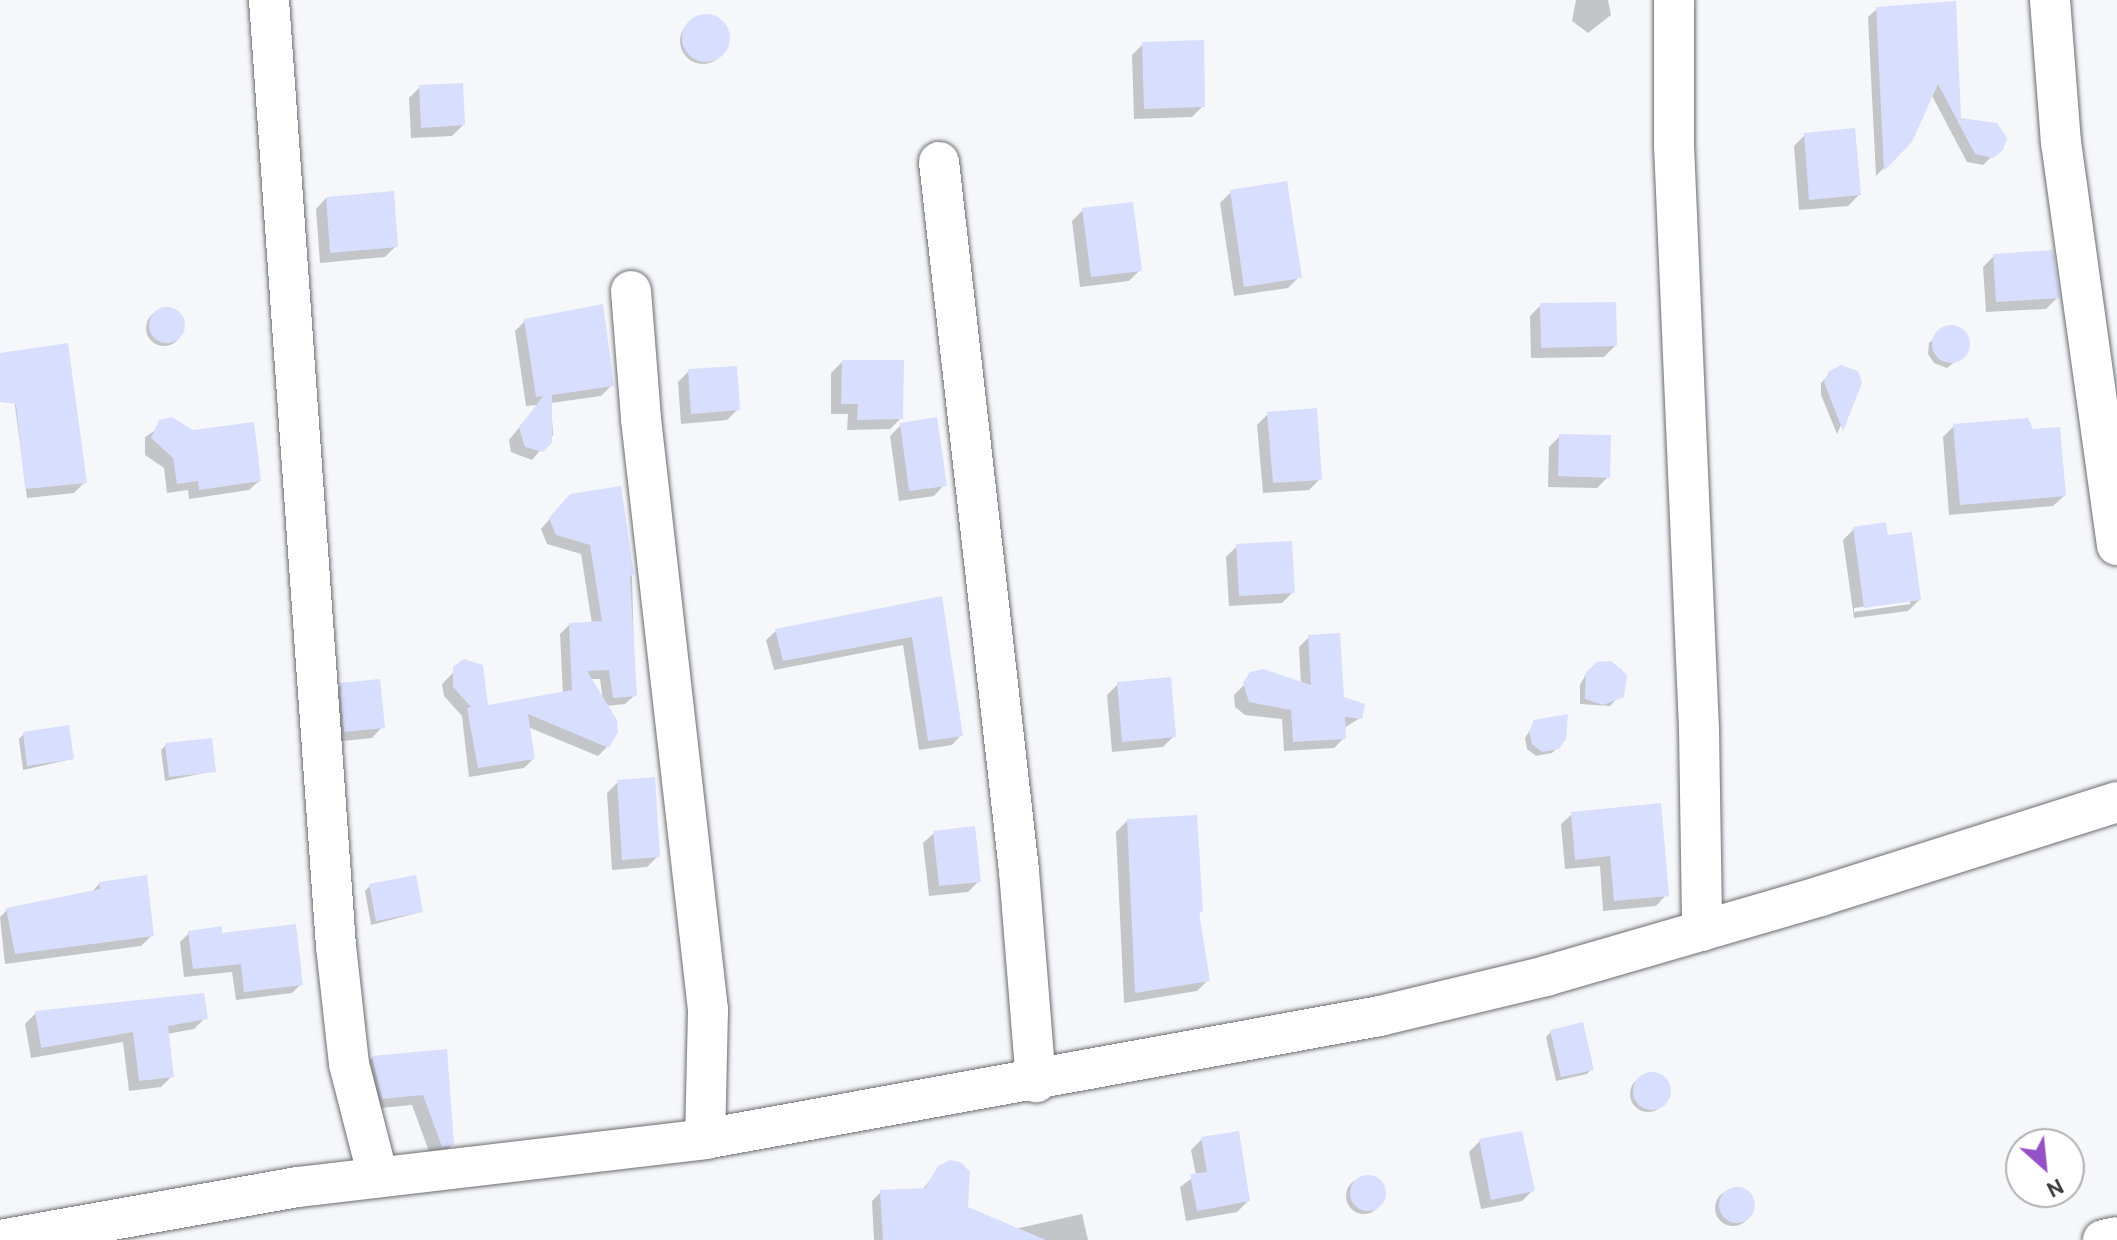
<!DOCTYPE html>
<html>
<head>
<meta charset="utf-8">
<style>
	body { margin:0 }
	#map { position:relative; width:2117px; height:1240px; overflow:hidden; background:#f6f7fb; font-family:Cabin,sans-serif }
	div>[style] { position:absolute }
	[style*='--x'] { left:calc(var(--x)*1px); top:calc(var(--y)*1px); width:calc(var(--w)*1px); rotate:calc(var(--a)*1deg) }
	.shadow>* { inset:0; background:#0003 }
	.round { border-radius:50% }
	.building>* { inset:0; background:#d8defe }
	.roads { filter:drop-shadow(0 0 2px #6c6c70) drop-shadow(0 0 2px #6c6c70) }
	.street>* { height:40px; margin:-20px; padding:0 20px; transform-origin:20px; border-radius:20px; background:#fff }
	span { translate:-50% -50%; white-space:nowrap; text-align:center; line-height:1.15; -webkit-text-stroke:7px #fff; paint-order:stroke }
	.north { position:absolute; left:2005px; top:1128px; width:80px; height:80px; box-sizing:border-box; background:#fff; border:2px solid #b1b1b1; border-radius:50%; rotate:153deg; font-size:22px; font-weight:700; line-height:32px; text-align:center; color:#3b3b3d }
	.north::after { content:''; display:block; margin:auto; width:28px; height:36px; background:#9551c6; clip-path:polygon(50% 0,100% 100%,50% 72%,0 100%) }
</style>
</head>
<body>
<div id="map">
	<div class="shadow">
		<i style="clip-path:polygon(1576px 0,1608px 0,1611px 15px,1588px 33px,1572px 21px)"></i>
		<i style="clip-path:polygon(1954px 3px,1959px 120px,1992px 156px,1983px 165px,1967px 162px,1931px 94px,1910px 141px,1876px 176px,1868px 17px,1877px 9px)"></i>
		<i class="round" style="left:680px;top:18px;width:46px;height:46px"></i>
		<i style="clip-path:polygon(1143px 44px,1203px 106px,1192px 117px,1134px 119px,1132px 55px)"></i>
		<i style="clip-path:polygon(420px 87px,463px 125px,452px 136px,411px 138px,409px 98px)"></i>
		<i style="clip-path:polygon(1805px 135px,1859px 195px,1848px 206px,1799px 210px,1794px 146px)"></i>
		<i style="clip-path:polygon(1231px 192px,1299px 277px,1288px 288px,1234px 296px,1220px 203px)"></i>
		<i style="clip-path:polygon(326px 198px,396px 246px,385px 257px,320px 263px,316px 209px)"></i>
		<i style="clip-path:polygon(1083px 210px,1140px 270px,1129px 281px,1080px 287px,1072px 221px)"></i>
		<i style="clip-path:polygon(1994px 256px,2057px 298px,2046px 309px,1986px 312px,1983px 267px)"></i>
		<i style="clip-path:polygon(1541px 305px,1615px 346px,1604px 357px,1531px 358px,1530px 316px)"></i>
		<i class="round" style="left:146px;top:310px;width:36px;height:36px"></i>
		<i style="clip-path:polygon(525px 321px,611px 386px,601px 396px,551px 403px,553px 435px,532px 460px,511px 452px,509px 440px,537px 405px,526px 406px,515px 331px)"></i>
		<i style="clip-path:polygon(1948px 328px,1965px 332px,1968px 343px,1965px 354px,1947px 368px,1934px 363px,1928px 354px,1929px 343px)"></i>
		<i style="clip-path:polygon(842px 362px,901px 418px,890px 429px,847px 430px,848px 414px,831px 414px,831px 373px)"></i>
		<i style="clip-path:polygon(1835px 369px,1860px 383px,1837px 434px,1821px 395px,1821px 383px)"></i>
		<i style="clip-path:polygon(689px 371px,738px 409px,727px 420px,681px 424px,678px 382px)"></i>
		<i style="clip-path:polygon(13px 390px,85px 482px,74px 493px,27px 498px)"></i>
		<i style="clip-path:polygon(1268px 414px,1320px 479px,1309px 490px,1263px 493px,1257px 425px)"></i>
		<i style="clip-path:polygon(172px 419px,259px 481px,249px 490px,189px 499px,188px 490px,167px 493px,164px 468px,145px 455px,145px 437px)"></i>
		<i style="clip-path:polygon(901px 425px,944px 485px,934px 496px,899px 501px,890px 436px)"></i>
		<i style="clip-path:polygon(1954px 426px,2064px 496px,2053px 506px,1949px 515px,1943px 437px)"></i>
		<i style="clip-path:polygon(1560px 436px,1608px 477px,1597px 488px,1548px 487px,1549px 447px)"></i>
		<i style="clip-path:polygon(evenodd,561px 506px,632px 575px,635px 695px,625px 704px,606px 706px,608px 746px,598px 756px,528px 727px,533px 759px,524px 768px,469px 777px,462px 716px,444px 696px,442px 684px,465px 661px,486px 707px,563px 694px,560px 634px,569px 625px,592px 624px,581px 554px,547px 544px,541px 529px,561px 506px,590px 679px,600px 679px,603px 701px,590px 679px)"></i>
		<i style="clip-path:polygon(evenodd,1854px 529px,1886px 538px,1919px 600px,1908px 611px,1854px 618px,1843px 540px,1854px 529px,1910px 600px,1910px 604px,1854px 612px,1854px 608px,1910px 600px)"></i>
		<i style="clip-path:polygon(1237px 546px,1293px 592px,1282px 603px,1229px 606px,1226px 557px)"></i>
		<i style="clip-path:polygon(940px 599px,961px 735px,952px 745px,919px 750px,903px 645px,774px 670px,766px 640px,776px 631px)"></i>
		<i style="clip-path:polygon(1309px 637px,1342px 698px,1360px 718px,1344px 728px,1344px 738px,1334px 748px,1284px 751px,1282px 719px,1245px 715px,1235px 707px,1234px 695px,1257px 672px,1301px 685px,1299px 647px)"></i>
		<i style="clip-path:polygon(1611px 663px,1622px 670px,1625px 690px,1610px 706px,1580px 704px,1580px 685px,1586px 674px)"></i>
		<i style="clip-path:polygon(1118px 684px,1174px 736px,1163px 747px,1112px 752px,1107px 695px)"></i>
		<i style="clip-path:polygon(341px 685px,382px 727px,372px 738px,334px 742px,330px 696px)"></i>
		<i style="clip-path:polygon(1535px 722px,1558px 747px,1552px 753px,1536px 756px,1527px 749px,1525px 738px)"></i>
		<i style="clip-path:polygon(24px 734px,72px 759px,23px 770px,19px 739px)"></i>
		<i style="clip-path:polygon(166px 745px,214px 771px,165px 781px,161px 750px)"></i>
		<i style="clip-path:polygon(618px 782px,658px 856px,647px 867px,612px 870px,607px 793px)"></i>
		<i style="clip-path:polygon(1572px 814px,1666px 895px,1656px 906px,1603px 911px,1600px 866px,1565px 869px,1561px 824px)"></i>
		<i style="clip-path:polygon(1127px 821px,1201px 911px,1197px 915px,1208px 980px,1197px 991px,1124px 1003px,1116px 832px)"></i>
		<i style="clip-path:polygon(934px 833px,979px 881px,968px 892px,929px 896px,923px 843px)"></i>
		<i style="clip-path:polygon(100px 883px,152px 935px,141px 946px,5px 964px,0 917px,7px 910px,91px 893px)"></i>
		<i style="clip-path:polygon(370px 886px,421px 912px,371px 925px,365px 891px)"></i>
		<i style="clip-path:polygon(189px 933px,221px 935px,301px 984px,292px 993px,236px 1000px,232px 972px,184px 977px,180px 942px)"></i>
		<i style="clip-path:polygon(36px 1013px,205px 1018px,194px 1029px,167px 1034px,172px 1076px,161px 1087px,129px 1091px,123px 1042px,31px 1058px,25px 1024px)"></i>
		<i style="clip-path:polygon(1551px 1032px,1592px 1069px,1587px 1074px,1556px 1081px,1546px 1037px)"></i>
		<i style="clip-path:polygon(445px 1051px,452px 1145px,441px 1156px,431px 1157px,412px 1105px,371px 1109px,362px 1069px,372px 1058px)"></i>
		<i class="round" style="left:1630px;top:1076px;width:36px;height:36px"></i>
		<i style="clip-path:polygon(1202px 1139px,1248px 1201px,1237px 1212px,1186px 1221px,1180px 1187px,1196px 1175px,1191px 1150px)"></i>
		<i style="clip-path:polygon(1480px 1141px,1533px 1190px,1522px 1201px,1481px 1209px,1469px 1152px)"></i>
		<i style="clip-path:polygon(940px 1168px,966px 1208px,1012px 1235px,1019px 1228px,1082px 1214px,1088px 1240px,874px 1240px,872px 1201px,881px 1192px,922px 1190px)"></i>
		<i class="round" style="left:1346px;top:1178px;width:36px;height:36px"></i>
		<i class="round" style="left:1715px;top:1190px;width:36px;height:36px"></i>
	</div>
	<div class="building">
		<i style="clip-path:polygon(1956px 1px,1961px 118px,1997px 123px,2007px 138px,2003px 150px,1993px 158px,1975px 154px,1938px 84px,1912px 142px,1884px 171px,1876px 7px)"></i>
		<i class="round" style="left:682px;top:14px;width:48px;height:48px"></i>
		<i style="clip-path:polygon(1204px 40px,1205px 107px,1144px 109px,1142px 42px)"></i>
		<i style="clip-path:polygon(463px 83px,465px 125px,421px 128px,419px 85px)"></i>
		<i style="clip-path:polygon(1855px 128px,1861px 195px,1809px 200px,1804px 133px)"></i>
		<i style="clip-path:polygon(1287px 181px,1302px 278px,1244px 287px,1230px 190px)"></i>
		<i style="clip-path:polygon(394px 191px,398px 247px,330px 253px,326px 197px)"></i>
		<i style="clip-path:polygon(1133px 202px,1142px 271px,1091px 277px,1082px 208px)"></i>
		<i style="clip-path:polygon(2053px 250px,2060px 298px,1996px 302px,1993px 254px)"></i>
		<i style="clip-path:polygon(1616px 302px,1617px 346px,1541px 348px,1540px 303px)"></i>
		<i style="clip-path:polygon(603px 304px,614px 386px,552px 395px,552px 443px,543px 452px,525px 447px,519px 428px,543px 396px,536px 397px,524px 319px)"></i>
		<i class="round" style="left:149px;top:307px;width:36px;height:36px"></i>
		<i class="round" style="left:1932px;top:325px;width:38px;height:38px"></i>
		<i style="clip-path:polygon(68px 343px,87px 483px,25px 489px,16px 404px,0 402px,0 353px)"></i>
		<i style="clip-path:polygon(842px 360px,904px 360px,903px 419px,857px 420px,858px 404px,841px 404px)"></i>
		<i style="clip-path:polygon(1841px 365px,1858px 371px,1862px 383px,1843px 431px,1824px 382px,1829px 371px)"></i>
		<i style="clip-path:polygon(737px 366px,740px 410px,691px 414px,688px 369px)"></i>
		<i style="clip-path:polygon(1317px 408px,1322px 480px,1273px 483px,1267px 412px)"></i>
		<i style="clip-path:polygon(172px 417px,193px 430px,254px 422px,261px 481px,199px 490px,198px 481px,177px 484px,173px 458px,151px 438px,159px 420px)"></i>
		<i style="clip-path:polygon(937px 417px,947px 486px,909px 491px,900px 423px)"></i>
		<i style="clip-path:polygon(2028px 418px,2033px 429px,2060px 427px,2066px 496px,1960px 505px,1953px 424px)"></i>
		<i style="clip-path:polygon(1559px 434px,1611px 435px,1610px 478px,1558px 476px)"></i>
		<i style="clip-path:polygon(621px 486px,634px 575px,630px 576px,637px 696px,613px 698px,609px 670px,587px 671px,617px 720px,618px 732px,609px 748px,528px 714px,535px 759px,478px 768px,467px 708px,471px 707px,453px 687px,453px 667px,464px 659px,483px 665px,488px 705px,572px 690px,569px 623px,602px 621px,590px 545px,556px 535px,549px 518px,570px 494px)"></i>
		<i style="clip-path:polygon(1886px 522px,1888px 535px,1912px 532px,1921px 600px,1864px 608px,1853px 527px)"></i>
		<i style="clip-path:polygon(1292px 541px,1295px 593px,1239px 596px,1236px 544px)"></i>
		<i style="clip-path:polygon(942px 596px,963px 736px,928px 741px,912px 637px,783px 661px,775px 629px)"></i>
		<i style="clip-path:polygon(1340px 633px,1344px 697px,1365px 704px,1362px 719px,1345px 717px,1346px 739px,1293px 742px,1291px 710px,1249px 702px,1243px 683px,1250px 672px,1263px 669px,1311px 685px,1308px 635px)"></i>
		<i style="clip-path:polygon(1611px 661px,1627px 675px,1624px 697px,1603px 705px,1585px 699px,1586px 672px,1597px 662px)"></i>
		<i style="clip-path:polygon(1171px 677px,1176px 737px,1122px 742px,1117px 682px)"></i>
		<i style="clip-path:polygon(380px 679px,385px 728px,344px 732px,340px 683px)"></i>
		<i style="clip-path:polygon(1568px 714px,1566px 739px,1559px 749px,1542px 752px,1532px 744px,1529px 732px,1534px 720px)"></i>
		<i style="clip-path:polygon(69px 725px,74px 759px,27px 766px,23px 732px)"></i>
		<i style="clip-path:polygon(212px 738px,216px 772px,169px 777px,165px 743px)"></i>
		<i style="clip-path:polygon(655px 777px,660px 857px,622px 860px,617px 780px)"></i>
		<i style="clip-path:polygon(1661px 803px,1669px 896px,1614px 901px,1610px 856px,1575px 860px,1571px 812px)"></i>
		<i style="clip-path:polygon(1197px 815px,1203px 912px,1199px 912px,1210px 981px,1135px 993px,1127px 819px)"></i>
		<i style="clip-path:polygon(975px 826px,981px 882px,939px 886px,933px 831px)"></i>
		<i style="clip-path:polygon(147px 875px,154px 936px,15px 954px,6px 908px,100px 889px,99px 882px)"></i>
		<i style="clip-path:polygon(416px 875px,423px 912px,376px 921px,369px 884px)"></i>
		<i style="clip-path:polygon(296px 924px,303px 985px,244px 992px,241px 964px,193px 969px,188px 931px,222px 926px,222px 933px)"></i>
		<i style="clip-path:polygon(204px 993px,208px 1019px,168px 1026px,174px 1077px,139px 1081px,133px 1032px,41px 1048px,35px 1011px)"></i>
		<i style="clip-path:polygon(1583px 1022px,1594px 1070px,1561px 1077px,1550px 1030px)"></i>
		<i style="clip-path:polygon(447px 1049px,454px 1145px,442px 1147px,423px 1095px,382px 1099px,372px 1056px)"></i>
		<i class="round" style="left:1633px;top:1072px;width:38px;height:38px"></i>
		<i style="clip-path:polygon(1239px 1131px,1250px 1201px,1197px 1211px,1190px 1174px,1207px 1172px,1201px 1137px)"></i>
		<i style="clip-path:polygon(1522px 1131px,1535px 1191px,1491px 1200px,1479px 1139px)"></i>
		<i style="clip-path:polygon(950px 1160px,962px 1163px,970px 1172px,968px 1207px,1046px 1240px,883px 1240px,880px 1190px,925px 1188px,938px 1166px)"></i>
		<i class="round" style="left:1350px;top:1175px;width:36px;height:36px"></i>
		<i class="round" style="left:1719px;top:1187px;width:36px;height:36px"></i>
	</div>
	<div class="roads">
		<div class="street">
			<i style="--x:269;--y:0;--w:948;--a:85.95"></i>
			<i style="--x:336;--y:946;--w:119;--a:83.7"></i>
			<i style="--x:349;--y:1064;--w:117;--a:75.6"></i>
			<i style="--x:1674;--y:0;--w:145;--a:90"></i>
			<i style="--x:1674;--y:145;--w:585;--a:87.55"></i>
			<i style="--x:1699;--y:729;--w:202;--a:89.1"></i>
			<i style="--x:2050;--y:0;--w:142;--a:85.6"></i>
			<i style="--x:2061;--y:142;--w:407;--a:82.1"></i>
			<i style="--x:939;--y:162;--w:713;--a:83.56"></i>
			<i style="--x:1019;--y:871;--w:212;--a:85.4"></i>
			<i style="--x:631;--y:291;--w:128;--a:85.5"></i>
			<i style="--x:641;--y:419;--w:595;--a:83.53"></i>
			<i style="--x:708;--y:1010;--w:129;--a:91.3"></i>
			<i style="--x:0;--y:1240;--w:303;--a:-10.1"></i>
			<i style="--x:298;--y:1187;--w:410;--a:-6.7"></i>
			<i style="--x:705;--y:1139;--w:686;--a:-10.33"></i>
			<i style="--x:1380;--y:1016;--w:171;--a:-13.5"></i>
			<i style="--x:1546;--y:976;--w:286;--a:-16.2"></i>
			<i style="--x:1821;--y:896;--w:311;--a:-17.6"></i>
			<i style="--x:2103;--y:1240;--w:14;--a:-12"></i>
		</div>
	</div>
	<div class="north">N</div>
</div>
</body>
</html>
